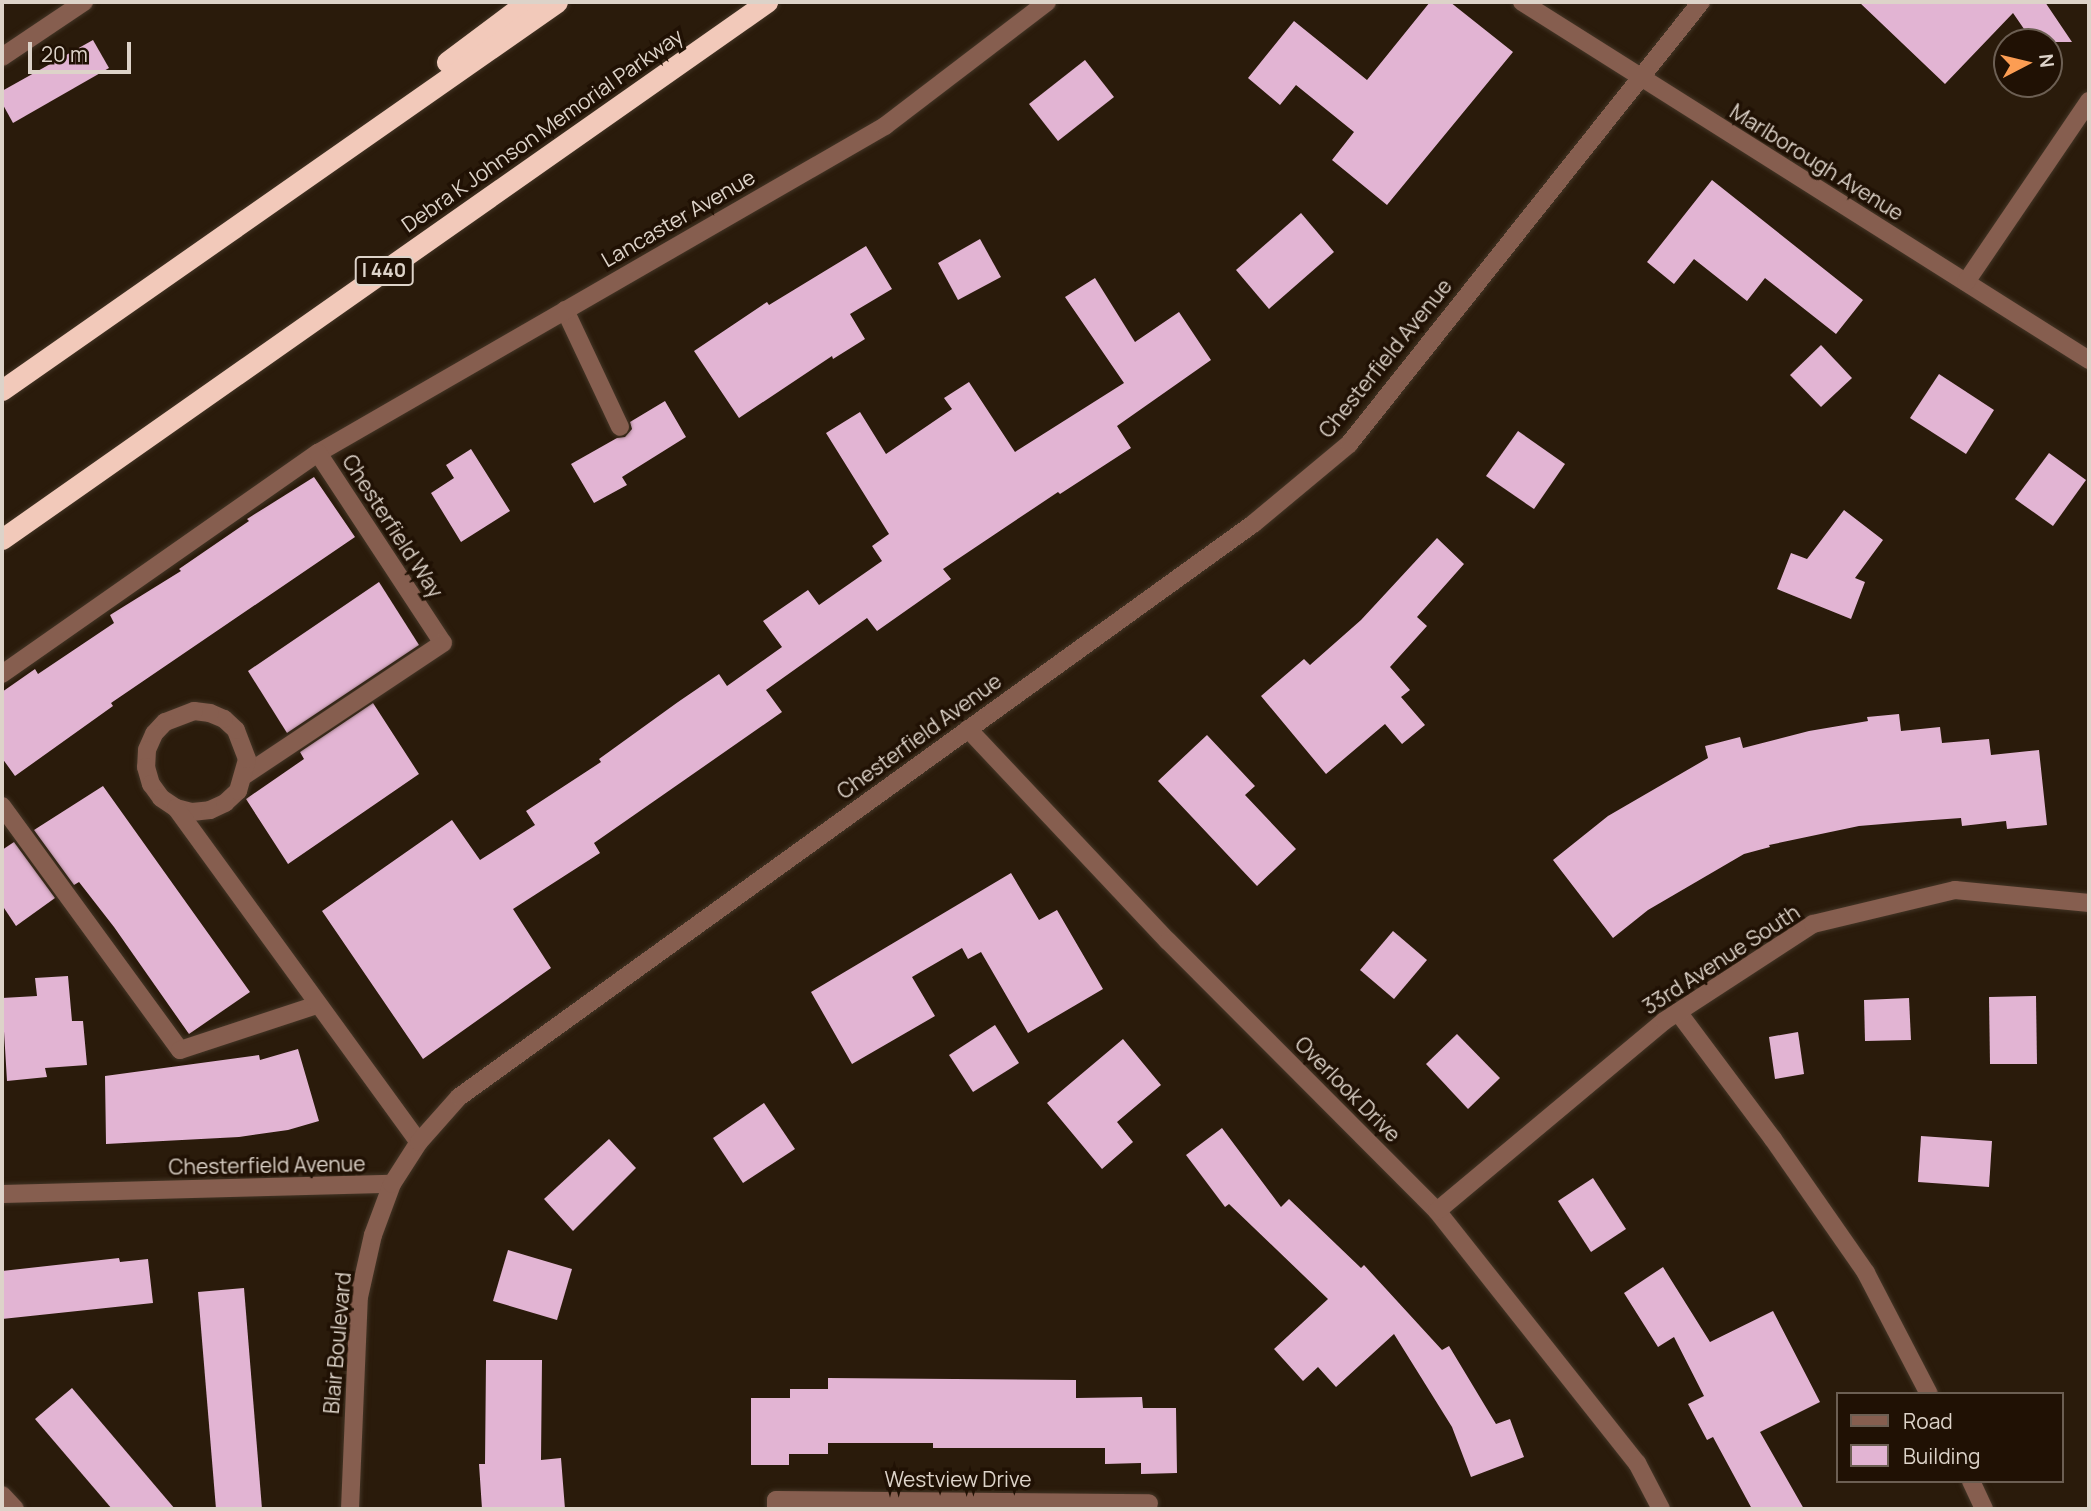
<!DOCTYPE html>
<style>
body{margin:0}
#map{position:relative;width:2091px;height:1511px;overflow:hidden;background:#2a1b0b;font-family:Manrope,sans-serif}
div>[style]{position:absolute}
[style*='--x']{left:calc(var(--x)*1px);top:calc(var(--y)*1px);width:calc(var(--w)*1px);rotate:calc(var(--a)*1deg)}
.building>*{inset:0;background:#e2b4d3}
.roads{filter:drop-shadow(0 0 2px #433526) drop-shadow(0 0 2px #433526)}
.minor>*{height:18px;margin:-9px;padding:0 9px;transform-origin:9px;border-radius:9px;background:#865e4f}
.highway>*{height:21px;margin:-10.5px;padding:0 10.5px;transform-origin:10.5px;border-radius:10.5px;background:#f2c9ba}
span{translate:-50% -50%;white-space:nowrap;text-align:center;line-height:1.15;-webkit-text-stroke:7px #201104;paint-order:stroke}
.shield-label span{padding:2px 5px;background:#201104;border:2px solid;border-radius:5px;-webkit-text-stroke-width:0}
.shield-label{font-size:19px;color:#ddd3c9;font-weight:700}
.street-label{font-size:21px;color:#ddd3c9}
.frame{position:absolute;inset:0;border:4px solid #ddd3c9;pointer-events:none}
.legend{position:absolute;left:1836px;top:1392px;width:228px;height:91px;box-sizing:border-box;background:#201104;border:2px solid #6c5f53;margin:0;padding:9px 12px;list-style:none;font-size:21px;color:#ddd3c9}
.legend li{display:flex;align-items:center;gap:14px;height:35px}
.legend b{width:35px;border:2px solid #6c5f53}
.north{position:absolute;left:1993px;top:28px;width:70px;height:70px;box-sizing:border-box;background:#201104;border:2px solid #6c5f53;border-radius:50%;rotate:83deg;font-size:19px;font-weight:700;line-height:28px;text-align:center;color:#ddd3c9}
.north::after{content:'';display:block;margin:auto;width:24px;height:32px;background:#fc9d53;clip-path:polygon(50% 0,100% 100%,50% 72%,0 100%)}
.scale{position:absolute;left:28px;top:42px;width:103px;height:32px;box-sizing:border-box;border:4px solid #ddd3c9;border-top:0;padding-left:9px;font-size:21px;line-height:24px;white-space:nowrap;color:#ddd3c9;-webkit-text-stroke:5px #201104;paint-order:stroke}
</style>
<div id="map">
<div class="building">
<div style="clip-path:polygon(1430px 2px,1450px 2px,1513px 52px,1387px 205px,1332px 160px,1354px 132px,1296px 85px,1280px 105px,1248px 78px,1294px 21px,1367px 80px)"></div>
<div style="clip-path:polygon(1859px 2px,2045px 2px,2072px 42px,2033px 42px,2013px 13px,1945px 84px)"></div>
<div style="clip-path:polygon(93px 40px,109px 68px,13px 123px,2px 103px,2px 91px)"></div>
<div style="clip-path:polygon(1085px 60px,1114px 97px,1058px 141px,1029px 104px)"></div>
<div style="clip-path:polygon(1712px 180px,1863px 300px,1836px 334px,1765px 278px,1747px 301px,1694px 259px,1674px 284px,1647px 262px)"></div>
<div style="clip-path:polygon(1301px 213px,1334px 252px,1269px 309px,1236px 270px)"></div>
<div style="clip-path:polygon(980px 239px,1001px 277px,958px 300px,938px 263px)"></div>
<div style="clip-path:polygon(866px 246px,892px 289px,850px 314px,865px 339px,833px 359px,832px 356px,739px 418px,694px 351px,767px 302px,769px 305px)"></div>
<div style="clip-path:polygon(1095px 278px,1135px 342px,1179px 312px,1211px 360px,1117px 426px,1131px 448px,1060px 494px,1058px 492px,943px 569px,951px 579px,877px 631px,867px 618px,766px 690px,782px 712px,594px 843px,600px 853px,513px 909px,551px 968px,423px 1059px,322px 911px,452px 820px,480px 860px,535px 825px,526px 811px,601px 762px,599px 759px,678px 702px,719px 674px,727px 686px,782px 647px,763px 621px,808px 590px,819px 605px,882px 561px,872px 546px,889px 534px,826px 433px,860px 412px,886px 454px,952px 409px,944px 398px,969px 382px,1015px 452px,1124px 383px,1065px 297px)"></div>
<div style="clip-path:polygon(1821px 345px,1852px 378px,1821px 407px,1790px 375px)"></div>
<div style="clip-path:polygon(1939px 374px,1994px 410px,1966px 454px,1910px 418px)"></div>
<div style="clip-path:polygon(665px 401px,686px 437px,622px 477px,627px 485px,594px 503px,571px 464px,617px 438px,625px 437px,632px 429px,630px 422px)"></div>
<div style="clip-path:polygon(1518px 431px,1565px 464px,1534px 509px,1486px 476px)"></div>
<div style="clip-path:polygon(471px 449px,510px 511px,461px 542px,431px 493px,454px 478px,446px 465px)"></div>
<div style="clip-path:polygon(2049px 453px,2086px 480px,2053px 526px,2015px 499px)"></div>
<div style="clip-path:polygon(314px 477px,355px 537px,111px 703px,113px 706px,15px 776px,2px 758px,2px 692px,35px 669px,38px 674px,114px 623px,110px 615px,181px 571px,179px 569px,249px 521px,247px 519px)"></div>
<div style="clip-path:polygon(1844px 510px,1883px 540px,1855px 578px,1865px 582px,1851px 619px,1777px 589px,1791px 553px,1807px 559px)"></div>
<div style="clip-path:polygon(1437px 538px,1464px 564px,1417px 617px,1427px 626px,1390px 667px,1410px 690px,1401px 697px,1425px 725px,1402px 744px,1385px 724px,1326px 774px,1261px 696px,1304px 659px,1310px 665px,1361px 620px)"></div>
<div style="clip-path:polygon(379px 582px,419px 645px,287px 733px,248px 671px)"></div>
<div style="clip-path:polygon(373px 703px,419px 774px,288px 864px,246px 799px,304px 759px,300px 752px)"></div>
<div style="clip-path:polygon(1899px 714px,1901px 731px,1940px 727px,1942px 743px,1989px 739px,1991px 755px,2039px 750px,2047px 825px,2007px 829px,2006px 821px,1962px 826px,1961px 818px,1919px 821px,1859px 826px,1769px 845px,1770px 847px,1744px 854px,1648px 910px,1613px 938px,1553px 860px,1608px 816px,1708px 758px,1705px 746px,1740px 737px,1743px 748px,1809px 731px,1868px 721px,1867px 717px)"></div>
<div style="clip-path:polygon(1207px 735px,1255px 786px,1245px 795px,1296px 849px,1257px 886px,1158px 781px)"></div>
<div style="clip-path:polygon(103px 786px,250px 992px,189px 1034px,114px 927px,79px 882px,74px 885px,34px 830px)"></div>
<div style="clip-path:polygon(14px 842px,55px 898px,16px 926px,2px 905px,2px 850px)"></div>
<div style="clip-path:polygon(1011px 873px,1039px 920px,1057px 910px,1103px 989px,1028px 1033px,981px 952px,968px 959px,962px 948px,912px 977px,935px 1016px,852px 1064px,811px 992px)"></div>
<div style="clip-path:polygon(1393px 931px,1427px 960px,1394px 999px,1360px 970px)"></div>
<div style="clip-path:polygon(68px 976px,72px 1021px,83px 1021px,87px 1065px,45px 1068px,47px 1077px,7px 1081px,2px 998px,37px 996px,35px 978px)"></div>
<div style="clip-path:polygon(2036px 996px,2037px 1064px,1990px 1064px,1989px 997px)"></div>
<div style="clip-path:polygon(1909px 998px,1911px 1040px,1865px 1041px,1864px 1000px)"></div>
<div style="clip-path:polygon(995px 1025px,1019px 1063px,973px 1092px,949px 1055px)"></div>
<div style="clip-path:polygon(1798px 1032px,1804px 1074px,1775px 1079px,1769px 1037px)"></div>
<div style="clip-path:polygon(1457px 1034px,1500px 1078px,1468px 1109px,1426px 1064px)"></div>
<div style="clip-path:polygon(1123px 1039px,1161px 1085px,1117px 1122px,1133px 1142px,1102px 1169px,1047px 1103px)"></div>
<div style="clip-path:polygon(298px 1049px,319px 1121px,288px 1130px,239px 1137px,106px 1144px,105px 1076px,259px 1055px,260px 1060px)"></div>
<div style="clip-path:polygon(764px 1103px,795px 1149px,743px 1183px,713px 1138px)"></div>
<div style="clip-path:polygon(1222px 1128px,1281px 1207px,1289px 1199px,1361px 1268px,1364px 1265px,1442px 1350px,1449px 1346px,1496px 1424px,1510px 1419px,1524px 1457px,1471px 1477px,1452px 1427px,1394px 1334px,1336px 1387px,1318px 1367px,1303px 1381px,1274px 1349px,1328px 1299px,1229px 1204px,1225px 1207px,1186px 1155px)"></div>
<div style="clip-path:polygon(1921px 1136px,1992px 1141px,1989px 1187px,1918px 1182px)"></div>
<div style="clip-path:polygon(609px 1139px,636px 1168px,573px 1231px,544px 1199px)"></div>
<div style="clip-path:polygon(1593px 1178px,1626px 1229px,1591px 1252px,1558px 1201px)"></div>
<div style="clip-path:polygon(508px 1250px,572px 1269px,557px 1320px,493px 1301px)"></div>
<div style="clip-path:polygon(119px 1258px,120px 1262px,148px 1259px,153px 1303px,2px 1319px,2px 1271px)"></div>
<div style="clip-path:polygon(1663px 1267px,1710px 1342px,1773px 1311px,1820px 1402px,1760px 1432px,1804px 1509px,1752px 1509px,1713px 1437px,1707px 1440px,1688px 1404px,1704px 1396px,1674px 1337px,1658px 1347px,1624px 1293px)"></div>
<div style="clip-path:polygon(244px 1288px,262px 1509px,216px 1509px,198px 1292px)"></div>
<div style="clip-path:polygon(486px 1360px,542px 1360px,541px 1460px,561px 1458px,565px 1509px,482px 1509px,479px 1464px,485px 1464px)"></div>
<div style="clip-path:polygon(828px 1378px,1076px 1380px,1076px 1398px,1142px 1397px,1143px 1408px,1176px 1408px,1177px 1473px,1141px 1474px,1141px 1463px,1105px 1464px,1105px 1448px,933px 1448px,933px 1443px,828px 1443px,828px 1454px,789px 1454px,789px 1465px,751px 1465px,751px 1398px,790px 1398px,790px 1389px,828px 1389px)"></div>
<div style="clip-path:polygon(72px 1388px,175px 1509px,112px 1509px,35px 1419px)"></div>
</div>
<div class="roads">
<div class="minor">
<div style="--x:1522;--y:2;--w:671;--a:32.27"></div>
<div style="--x:2;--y:57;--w:99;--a:-33.9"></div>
<div style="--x:1966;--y:282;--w:219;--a:-55.8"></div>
<div style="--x:565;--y:310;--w:129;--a:64.8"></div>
<div style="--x:318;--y:453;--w:655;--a:-29.97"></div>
<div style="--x:885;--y:126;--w:204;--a:-37.4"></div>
<div style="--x:2;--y:674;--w:386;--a:-35"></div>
<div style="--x:318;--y:453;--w:227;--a:56.7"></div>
<div style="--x:443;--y:643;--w:238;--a:146.3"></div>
<div style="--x:968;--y:729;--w:291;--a:46.7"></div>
<div style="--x:1168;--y:941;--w:381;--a:45.1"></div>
<div style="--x:1437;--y:1211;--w:322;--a:51.6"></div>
<div style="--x:1637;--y:1463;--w:52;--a:62.4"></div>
<div style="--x:2;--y:806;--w:302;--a:53.9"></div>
<div style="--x:180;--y:1050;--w:144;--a:-18.2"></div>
<div style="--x:176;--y:808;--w:16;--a:14"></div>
<div style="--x:192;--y:812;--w:18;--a:-6"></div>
<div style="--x:210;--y:810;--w:17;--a:-25"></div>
<div style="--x:225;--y:803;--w:18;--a:-43"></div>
<div style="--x:238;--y:791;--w:33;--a:-74"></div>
<div style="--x:247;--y:759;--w:31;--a:-111"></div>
<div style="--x:236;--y:730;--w:16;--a:-137"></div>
<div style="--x:224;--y:719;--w:15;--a:-157"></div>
<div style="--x:210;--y:713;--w:16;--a:-173"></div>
<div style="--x:194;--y:711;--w:31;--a:159"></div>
<div style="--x:165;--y:722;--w:16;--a:133"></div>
<div style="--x:154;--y:734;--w:17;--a:114"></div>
<div style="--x:147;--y:750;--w:17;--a:93"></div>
<div style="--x:146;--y:767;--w:18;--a:74"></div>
<div style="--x:151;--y:784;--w:17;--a:54"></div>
<div style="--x:161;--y:798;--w:18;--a:34"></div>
<div style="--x:176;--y:808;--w:413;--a:54"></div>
<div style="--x:1678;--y:1012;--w:159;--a:53.2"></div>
<div style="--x:1773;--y:1139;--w:163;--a:55.2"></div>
<div style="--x:1866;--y:1273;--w:136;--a:62.5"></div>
<div style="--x:2;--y:1194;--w:390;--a:-1.5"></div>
<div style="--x:1437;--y:1211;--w:296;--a:-39.9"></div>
<div style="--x:1664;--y:1021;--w:178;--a:-33.1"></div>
<div style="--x:1813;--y:924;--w:146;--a:-13.5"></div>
<div style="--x:1955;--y:890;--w:135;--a:5.5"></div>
<div style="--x:1971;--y:1481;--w:31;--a:65"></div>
<div style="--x:2;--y:1495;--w:19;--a:47"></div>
<div style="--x:350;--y:1509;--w:212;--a:-87.6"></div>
<div style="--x:359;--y:1297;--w:64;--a:-77.3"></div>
<div style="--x:373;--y:1235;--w:54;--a:-69.6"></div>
<div style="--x:392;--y:1184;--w:50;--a:-57.3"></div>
<div style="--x:419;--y:1142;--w:60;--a:-48.4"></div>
<div style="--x:459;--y:1097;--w:979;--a:-35.82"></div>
<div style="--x:1253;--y:524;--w:125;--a:-39.8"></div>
<div style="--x:1349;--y:444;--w:565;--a:-51.47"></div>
<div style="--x:776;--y:1509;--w:9;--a:-90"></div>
<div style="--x:776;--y:1500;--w:373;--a:0.5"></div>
</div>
<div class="highway">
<div style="--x:447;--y:62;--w:100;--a:-36.9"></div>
<div style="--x:2;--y:390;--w:677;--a:-34.96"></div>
<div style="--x:2;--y:539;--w:935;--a:-35.07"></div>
</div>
</div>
<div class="shield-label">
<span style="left:384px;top:271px">I 440</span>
</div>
<div class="street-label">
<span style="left:542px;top:130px;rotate:-35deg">Debra K Johnson Memorial Parkway</span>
<span style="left:1817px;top:162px;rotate:32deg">Marlborough Avenue</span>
<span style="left:678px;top:218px;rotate:-30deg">Lancaster Avenue</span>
<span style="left:1385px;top:358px;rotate:-51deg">Chesterfield Avenue</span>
<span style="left:393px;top:526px;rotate:57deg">Chesterfield Way</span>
<span style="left:919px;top:736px;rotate:-36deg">Chesterfield Avenue</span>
<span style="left:1721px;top:959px;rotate:-33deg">33rd Avenue South</span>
<span style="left:1348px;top:1089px;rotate:45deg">Overlook Drive</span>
<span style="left:267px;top:1165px;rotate:-1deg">Chesterfield Avenue</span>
<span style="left:337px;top:1343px;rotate:-85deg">Blair Boulevard</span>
<span style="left:958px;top:1479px">Westview Drive</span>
</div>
<div class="frame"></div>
<ul class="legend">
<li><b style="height:9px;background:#865e4f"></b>Road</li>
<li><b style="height:19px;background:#e2b4d3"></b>Building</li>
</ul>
<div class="north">N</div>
<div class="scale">20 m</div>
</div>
